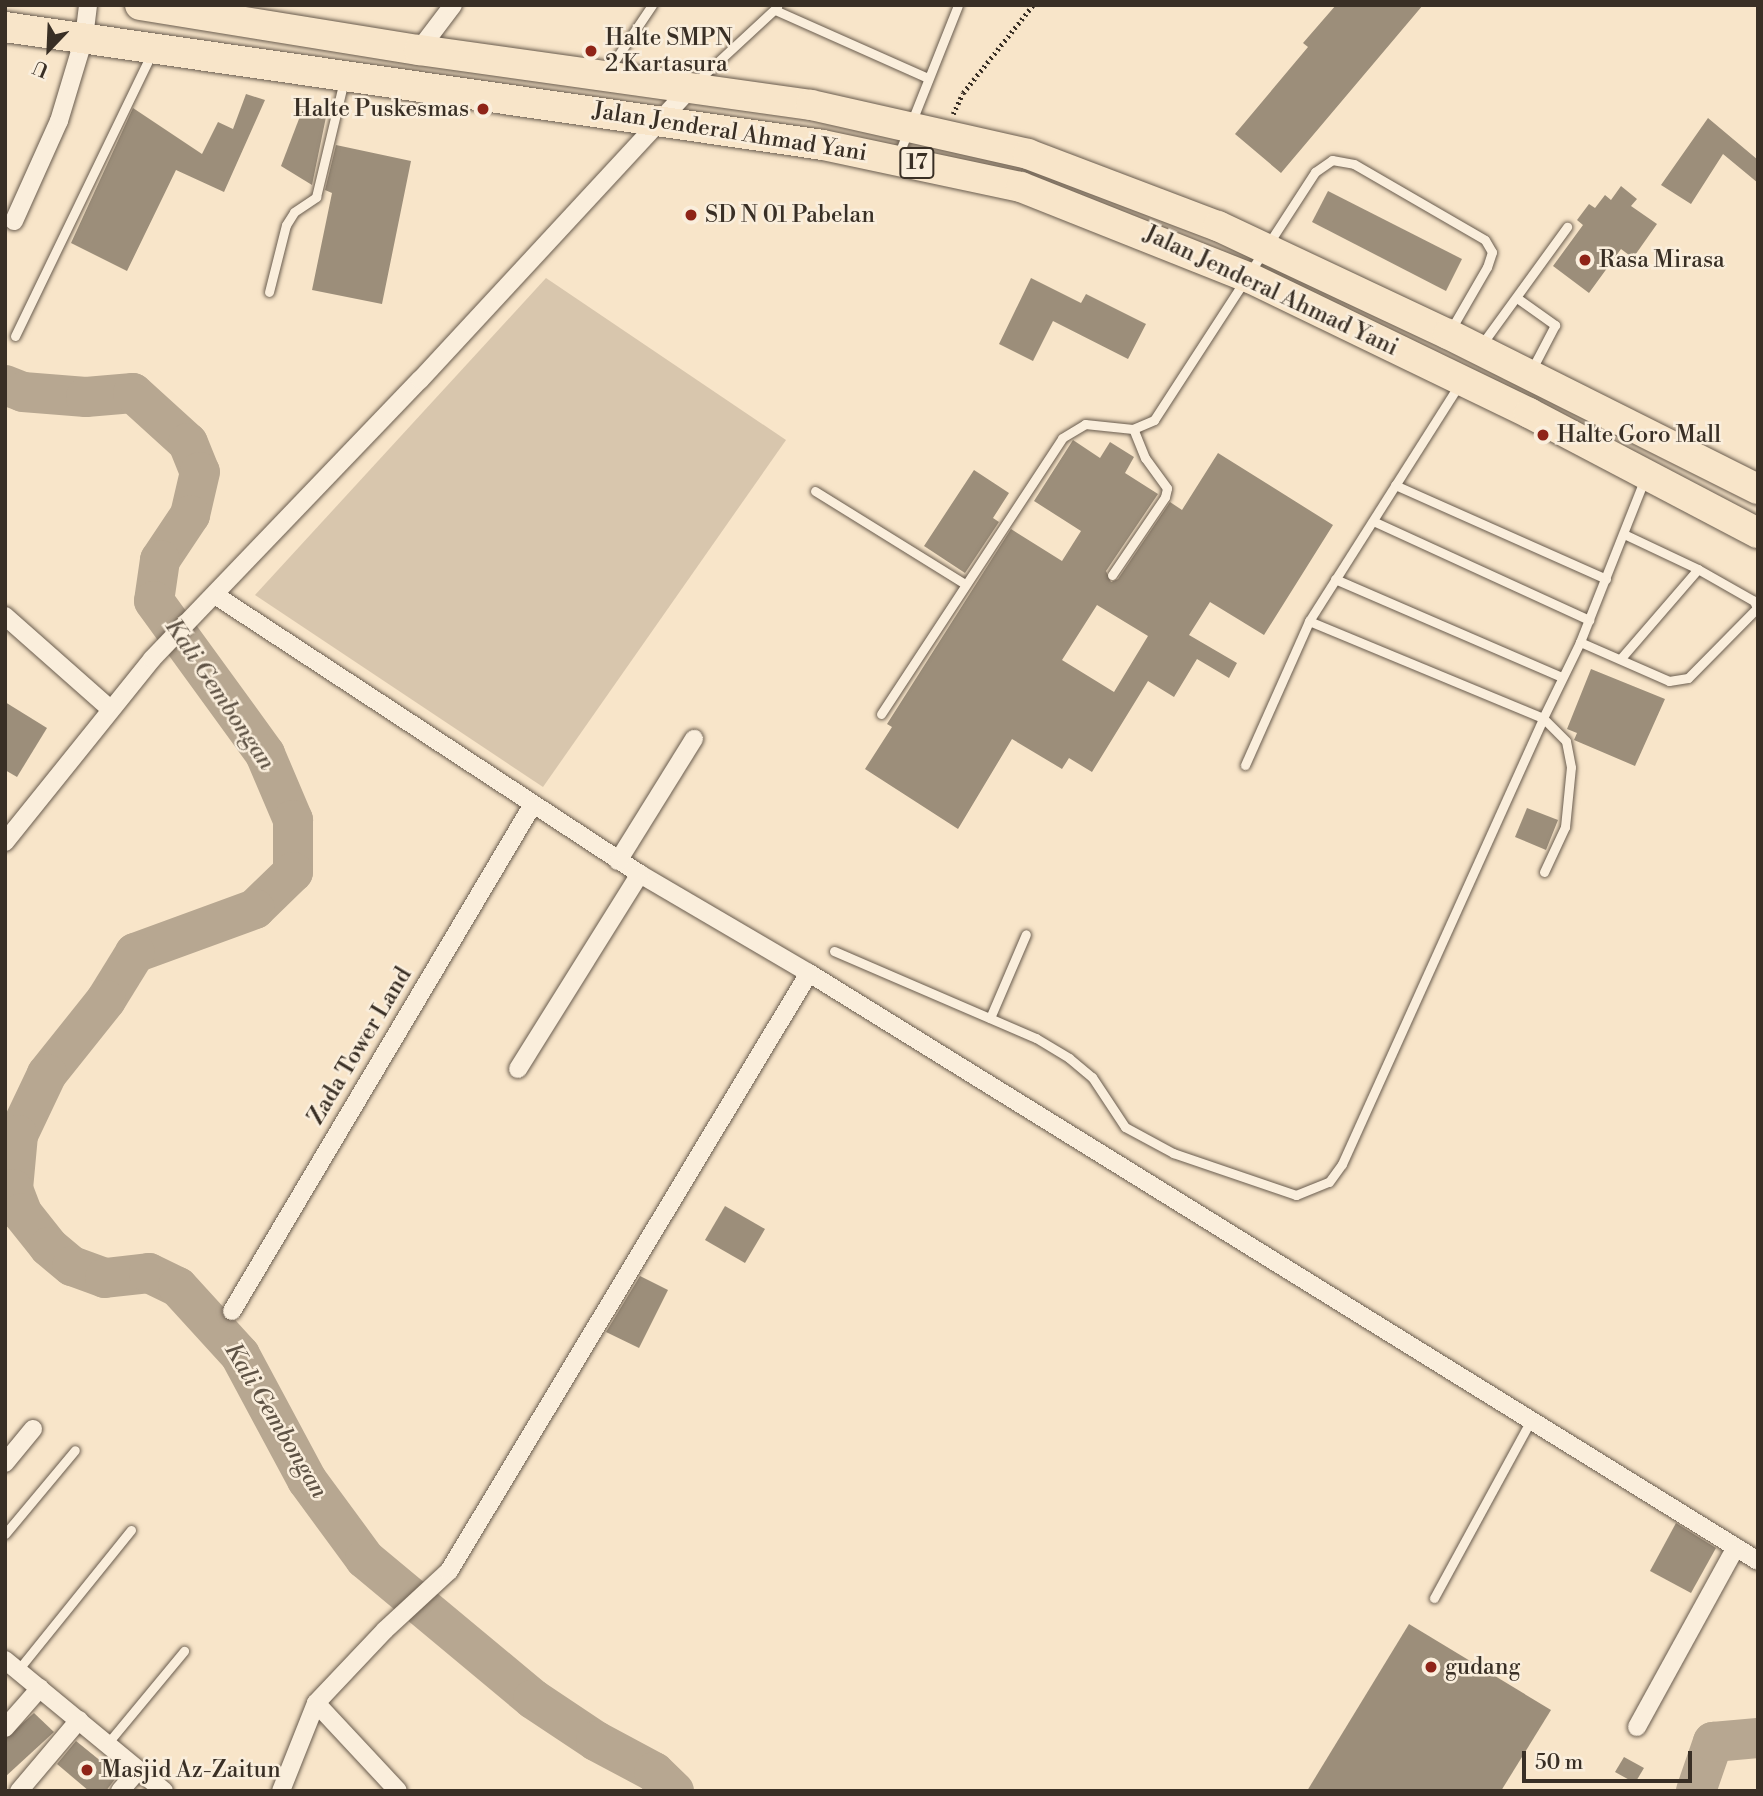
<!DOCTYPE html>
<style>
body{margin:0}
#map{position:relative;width:1763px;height:1796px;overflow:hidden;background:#f8e5c9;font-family:"Libre Bodoni",serif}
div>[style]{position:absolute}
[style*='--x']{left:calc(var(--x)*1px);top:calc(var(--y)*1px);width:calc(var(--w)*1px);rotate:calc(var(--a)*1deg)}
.green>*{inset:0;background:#d8c6ad}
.river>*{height:40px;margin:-20px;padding:0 20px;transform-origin:20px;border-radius:20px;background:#b7a791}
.building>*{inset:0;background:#9c8e7a}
.path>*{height:4.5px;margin-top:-2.25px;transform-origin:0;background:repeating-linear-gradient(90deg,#392f25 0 2px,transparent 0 5.5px)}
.roads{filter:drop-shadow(0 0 2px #695c4e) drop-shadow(0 0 2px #695c4e)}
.service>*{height:9px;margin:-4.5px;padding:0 4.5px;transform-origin:4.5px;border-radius:4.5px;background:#faeedc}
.minor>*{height:18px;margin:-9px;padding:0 9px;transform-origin:9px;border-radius:9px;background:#faeedc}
.trunk>*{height:30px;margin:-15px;padding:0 15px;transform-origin:15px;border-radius:15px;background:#f8e5c9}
.dots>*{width:19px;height:19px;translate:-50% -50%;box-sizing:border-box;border:4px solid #faeedc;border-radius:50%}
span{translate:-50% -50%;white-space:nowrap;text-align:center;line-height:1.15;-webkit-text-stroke:5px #faeedc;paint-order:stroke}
.shield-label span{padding:2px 5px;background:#faeedc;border:2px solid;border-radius:5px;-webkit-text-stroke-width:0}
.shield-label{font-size:21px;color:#392f25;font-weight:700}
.poi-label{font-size:23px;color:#392f25}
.left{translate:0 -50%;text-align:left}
.right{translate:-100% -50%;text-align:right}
.street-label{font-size:23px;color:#392f25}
.water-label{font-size:24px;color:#5f5345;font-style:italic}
.frame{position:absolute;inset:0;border:7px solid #392f25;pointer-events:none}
.north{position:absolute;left:14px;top:14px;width:70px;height:70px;-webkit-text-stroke:5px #faeedc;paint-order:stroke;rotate:203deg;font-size:19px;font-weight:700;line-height:28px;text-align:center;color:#392f25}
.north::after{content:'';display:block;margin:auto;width:24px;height:32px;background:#392f25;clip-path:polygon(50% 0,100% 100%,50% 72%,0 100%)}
.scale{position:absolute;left:1522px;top:1751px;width:170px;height:32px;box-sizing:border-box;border:4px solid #392f25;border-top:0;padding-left:9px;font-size:21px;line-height:24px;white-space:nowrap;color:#392f25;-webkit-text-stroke:5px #faeedc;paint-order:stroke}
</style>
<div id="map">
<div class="green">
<div style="clip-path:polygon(546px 278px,786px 440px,543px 787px,255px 595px)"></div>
</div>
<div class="river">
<div style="--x:5;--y:385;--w:19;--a:21"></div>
<div style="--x:23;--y:392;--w:63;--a:4.5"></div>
<div style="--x:86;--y:397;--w:47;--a:-4.9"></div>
<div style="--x:133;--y:393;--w:74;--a:42.3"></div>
<div style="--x:188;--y:443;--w:31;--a:68"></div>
<div style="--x:200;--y:472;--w:44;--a:103.1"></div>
<div style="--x:190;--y:515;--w:54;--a:123.7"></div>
<div style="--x:160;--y:560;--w:41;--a:98.3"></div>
<div style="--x:154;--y:601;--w:189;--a:54"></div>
<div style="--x:265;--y:754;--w:72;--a:67"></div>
<div style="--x:293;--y:820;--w:52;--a:90"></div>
<div style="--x:293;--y:872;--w:53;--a:135.8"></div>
<div style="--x:255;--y:909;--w:128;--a:159.9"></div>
<div style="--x:135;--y:953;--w:55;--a:121.7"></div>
<div style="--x:106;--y:1000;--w:95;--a:128.6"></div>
<div style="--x:47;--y:1074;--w:68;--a:115.4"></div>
<div style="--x:18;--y:1135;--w:54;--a:95.3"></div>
<div style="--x:13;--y:1189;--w:26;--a:69"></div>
<div style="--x:22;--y:1213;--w:43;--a:51.5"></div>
<div style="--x:49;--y:1247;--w:30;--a:40"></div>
<div style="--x:72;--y:1266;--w:35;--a:20"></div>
<div style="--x:105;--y:1278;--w:44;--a:-6.5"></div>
<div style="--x:149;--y:1273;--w:32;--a:26"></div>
<div style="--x:178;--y:1287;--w:92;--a:47.6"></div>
<div style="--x:240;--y:1355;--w:142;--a:61.8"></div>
<div style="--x:307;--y:1480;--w:98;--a:53.7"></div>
<div style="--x:365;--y:1559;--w:219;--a:39.8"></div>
<div style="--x:533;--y:1699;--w:76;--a:33.7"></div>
<div style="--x:596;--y:1741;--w:66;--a:28.1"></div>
<div style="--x:654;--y:1772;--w:28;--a:44"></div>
<div style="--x:1696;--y:1791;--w:52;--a:-70.9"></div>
<div style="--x:1713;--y:1742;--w:45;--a:-5.1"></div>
</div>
<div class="building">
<div style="clip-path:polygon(1336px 5px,1423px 5px,1281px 173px,1235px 134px,1308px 47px,1303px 43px)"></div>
<div style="clip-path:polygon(246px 94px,265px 100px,224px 192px,176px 170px,127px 271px,71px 243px,133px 108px,202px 154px,218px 122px,233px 129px)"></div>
<div style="clip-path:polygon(302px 111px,326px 117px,312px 185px,281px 166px)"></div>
<div style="clip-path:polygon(1708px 118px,1758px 160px,1758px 183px,1723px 154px,1691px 204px,1661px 185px)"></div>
<div style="clip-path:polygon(336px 145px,411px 161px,382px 304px,312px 290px,332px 193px,325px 190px)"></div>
<div style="clip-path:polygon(1621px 186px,1637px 199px,1631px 206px,1657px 224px,1633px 258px,1621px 249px,1589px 293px,1553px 266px,1583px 225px,1577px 220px,1589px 204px,1595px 208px,1605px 195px,1611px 200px)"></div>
<div style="clip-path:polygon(1328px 191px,1462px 259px,1446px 291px,1312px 222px)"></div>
<div style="clip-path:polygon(1031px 278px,1081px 303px,1086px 294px,1146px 324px,1128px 359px,1053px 321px,1033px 361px,999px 344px)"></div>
<div style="clip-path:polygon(evenodd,1073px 440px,1100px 458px,1110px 442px,1134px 457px,1125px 473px,1158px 494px,1106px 571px,1111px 582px,1118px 579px,1170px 502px,1182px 510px,1218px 453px,1333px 525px,1264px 635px,1210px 602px,1189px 635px,1237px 663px,1229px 678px,1197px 659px,1174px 697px,1148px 681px,1092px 772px,1069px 758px,1062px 769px,1012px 739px,958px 829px,865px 769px,892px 727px,887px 724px,1011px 529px,1062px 561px,1081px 531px,1034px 501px,1073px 440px,1097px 605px,1148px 636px,1114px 692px,1062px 660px,1097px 605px)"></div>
<div style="clip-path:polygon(974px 470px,1009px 493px,993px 518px,999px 522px,965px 573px,924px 546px)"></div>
<div style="clip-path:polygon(1591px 669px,1665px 699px,1635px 766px,1574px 740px,1577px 733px,1567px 729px)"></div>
<div style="clip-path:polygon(5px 702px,47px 728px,17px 777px,5px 770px)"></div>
<div style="clip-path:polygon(1527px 808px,1558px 820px,1546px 850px,1515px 837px)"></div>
<div style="clip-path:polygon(725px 1206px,765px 1229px,745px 1263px,705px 1240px)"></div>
<div style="clip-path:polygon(640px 1276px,668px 1290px,639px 1348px,606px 1332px)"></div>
<div style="clip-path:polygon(1676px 1523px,1716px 1548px,1691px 1593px,1650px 1571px)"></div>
<div style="clip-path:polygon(1409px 1624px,1551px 1710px,1501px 1791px,1307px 1791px)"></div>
<div style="clip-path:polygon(34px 1713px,54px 1732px,5px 1777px,5px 1739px)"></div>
<div style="clip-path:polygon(76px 1741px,118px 1775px,106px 1791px,89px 1791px,57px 1764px)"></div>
<div style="clip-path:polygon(1624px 1757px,1644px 1768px,1635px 1783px,1615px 1772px)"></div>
</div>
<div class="path">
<div style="--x:953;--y:114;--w:23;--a:-65"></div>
<div style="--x:963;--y:93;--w:112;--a:-51.5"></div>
</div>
<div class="roads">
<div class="service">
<div style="--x:775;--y:10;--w:167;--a:24"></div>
<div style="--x:607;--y:72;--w:81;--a:-56.1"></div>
<div style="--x:695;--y:83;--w:112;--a:-42.8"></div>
<div style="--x:898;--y:156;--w:162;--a:-68.3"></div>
<div style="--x:269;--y:292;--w:69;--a:-75.8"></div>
<div style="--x:286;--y:225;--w:15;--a:-58"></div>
<div style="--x:294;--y:212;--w:27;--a:-34"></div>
<div style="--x:316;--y:197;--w:120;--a:-76.5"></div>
<div style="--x:1517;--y:298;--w:47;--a:35.4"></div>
<div style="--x:1555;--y:325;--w:50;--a:117.6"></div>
<div style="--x:15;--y:336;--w:314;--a:-64.2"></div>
<div style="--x:1482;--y:344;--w:145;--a:-54"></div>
<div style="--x:1395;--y:485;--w:231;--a:24"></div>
<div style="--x:815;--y:491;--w:176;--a:31.8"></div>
<div style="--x:1373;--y:521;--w:238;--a:24.6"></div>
<div style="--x:1112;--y:575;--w:94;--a:-55.8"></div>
<div style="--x:1165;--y:497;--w:9;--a:-77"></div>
<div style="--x:1167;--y:488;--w:37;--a:-126"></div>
<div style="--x:1145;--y:458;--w:31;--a:-112"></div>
<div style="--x:1335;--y:579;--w:246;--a:23.4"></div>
<div style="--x:1580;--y:642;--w:97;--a:23.7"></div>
<div style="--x:1669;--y:681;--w:19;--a:-9"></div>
<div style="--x:1688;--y:678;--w:98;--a:-45.4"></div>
<div style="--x:1757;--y:608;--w:8;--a:-113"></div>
<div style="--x:1754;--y:601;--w:64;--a:-150.3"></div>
<div style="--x:1622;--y:657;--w:116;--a:-49.2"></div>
<div style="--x:1698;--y:569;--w:82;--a:-154.7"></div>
<div style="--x:881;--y:714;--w:330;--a:-56.7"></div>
<div style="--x:1062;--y:438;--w:27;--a:-31"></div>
<div style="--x:1085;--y:424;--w:48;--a:5.9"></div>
<div style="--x:1133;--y:429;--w:23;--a:-23"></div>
<div style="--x:1154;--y:420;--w:296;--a:-57"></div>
<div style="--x:1315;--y:172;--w:21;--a:-35"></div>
<div style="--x:1332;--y:160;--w:22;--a:10"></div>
<div style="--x:1354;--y:164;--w:151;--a:30.1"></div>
<div style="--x:1485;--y:240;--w:14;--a:60"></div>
<div style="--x:1492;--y:252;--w:16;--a:108"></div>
<div style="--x:1487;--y:267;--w:74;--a:120"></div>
<div style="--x:1245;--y:765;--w:158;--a:-66"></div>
<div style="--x:1309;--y:621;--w:280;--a:-57.6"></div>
<div style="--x:1544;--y:872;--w:50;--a:-65"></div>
<div style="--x:1565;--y:827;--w:60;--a:-84.3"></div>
<div style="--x:1571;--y:767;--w:26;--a:-101"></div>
<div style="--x:1566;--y:741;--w:33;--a:-135"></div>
<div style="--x:1543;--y:718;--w:85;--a:-64"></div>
<div style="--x:1580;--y:642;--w:174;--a:-68.4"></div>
<div style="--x:834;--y:951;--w:220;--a:23.3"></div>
<div style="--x:1036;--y:1038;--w:39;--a:31"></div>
<div style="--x:1069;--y:1058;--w:30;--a:40"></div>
<div style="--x:1092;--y:1077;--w:60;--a:56.6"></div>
<div style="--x:1125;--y:1127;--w:55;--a:28.4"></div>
<div style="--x:1173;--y:1153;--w:130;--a:18.9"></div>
<div style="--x:1296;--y:1195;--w:35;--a:-22"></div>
<div style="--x:1329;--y:1182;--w:22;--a:-54"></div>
<div style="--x:1342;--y:1164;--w:489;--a:-65.7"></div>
<div style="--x:1543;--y:718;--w:253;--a:-157.5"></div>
<div style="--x:990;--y:1018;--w:91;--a:-66.8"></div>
<div style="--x:5;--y:1534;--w:109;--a:-50.2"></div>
<div style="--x:1434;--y:1598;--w:200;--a:-61.4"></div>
<div style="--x:18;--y:1670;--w:180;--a:-51.1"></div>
<div style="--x:107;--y:1744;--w:121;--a:-50.4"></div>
</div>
<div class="minor">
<div style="--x:419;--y:50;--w:56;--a:-52.9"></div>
<div style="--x:14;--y:221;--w:110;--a:-65.8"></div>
<div style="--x:59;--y:121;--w:87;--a:-73.2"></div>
<div style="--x:84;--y:38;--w:33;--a:-83"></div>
<div style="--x:215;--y:595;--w:508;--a:33.28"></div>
<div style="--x:640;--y:874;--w:196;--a:30.4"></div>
<div style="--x:809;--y:973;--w:1116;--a:31.78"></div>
<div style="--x:5;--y:616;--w:139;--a:41.5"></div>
<div style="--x:5;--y:842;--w:235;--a:-51.2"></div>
<div style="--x:152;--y:659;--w:387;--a:-46.2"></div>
<div style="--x:420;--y:380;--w:396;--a:-47.2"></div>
<div style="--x:618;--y:861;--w:144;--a:-58.1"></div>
<div style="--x:518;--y:1069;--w:230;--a:-58"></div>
<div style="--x:232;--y:1311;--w:587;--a:-59.29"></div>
<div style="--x:5;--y:1463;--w:44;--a:-50.5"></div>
<div style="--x:5;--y:1660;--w:206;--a:39.5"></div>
<div style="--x:316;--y:1703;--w:120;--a:47"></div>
<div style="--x:1637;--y:1727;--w:205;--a:-61.2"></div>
<div style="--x:5;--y:1728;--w:53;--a:-48.8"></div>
<div style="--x:19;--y:1791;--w:93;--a:-49.8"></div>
<div style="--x:120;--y:1791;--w:28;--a:-49"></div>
<div style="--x:281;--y:1791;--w:95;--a:-68.3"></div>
<div style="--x:316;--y:1703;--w:100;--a:-46.6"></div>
<div style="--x:385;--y:1630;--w:87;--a:-42.7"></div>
<div style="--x:449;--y:1571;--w:698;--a:-58.95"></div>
</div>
<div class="trunk">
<div style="--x:140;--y:5;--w:283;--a:9.2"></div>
<div style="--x:419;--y:50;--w:396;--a:8"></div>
<div style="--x:811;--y:105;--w:222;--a:12.7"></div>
<div style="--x:1028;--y:154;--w:203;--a:20.8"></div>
<div style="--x:1218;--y:226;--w:254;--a:25.2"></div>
<div style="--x:1448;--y:334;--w:347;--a:26.6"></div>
<div style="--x:5;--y:27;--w:826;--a:8.21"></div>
<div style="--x:823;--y:145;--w:202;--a:12"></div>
<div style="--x:1021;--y:187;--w:246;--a:21.7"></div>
<div style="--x:1250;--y:278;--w:310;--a:25.8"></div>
<div style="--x:1529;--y:413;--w:259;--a:27.7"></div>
</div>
</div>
<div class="dots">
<div style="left:591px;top:51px;background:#8f2418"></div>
<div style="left:483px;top:109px;background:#8f2418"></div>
<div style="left:691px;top:215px;background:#8f2418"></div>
<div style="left:1585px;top:260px;background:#8f2418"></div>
<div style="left:1543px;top:435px;background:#8f2418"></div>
<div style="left:1431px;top:1667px;background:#8f2418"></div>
<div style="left:87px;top:1770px;background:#8f2418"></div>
</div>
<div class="shield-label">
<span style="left:917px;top:163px">17</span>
</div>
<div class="poi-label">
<span class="left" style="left:605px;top:51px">Halte SMPN<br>2 Kartasura</span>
<span class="right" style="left:469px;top:109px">Halte Puskesmas</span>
<span class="left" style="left:705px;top:215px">SD N 01 Pabelan</span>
<span class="left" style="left:1599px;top:260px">Rasa Mirasa</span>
<span class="left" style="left:1557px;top:435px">Halte Goro Mall</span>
<span class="left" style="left:1445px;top:1667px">gudang</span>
<span class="left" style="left:101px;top:1770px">Masjid Az-Zaitun</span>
</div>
<div class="street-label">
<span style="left:730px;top:132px;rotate:9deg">Jalan Jenderal Ahmad Yani</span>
<span style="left:1271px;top:291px;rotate:25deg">Jalan Jenderal Ahmad Yani</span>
<span style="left:360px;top:1046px;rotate:-59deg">Zada Tower Land</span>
</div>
<div class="water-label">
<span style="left:219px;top:695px;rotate:56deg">Kali Gembongan</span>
<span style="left:275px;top:1421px;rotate:59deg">Kali Gembongan</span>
</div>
<div class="frame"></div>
<div class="north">U</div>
<div class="scale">50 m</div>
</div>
